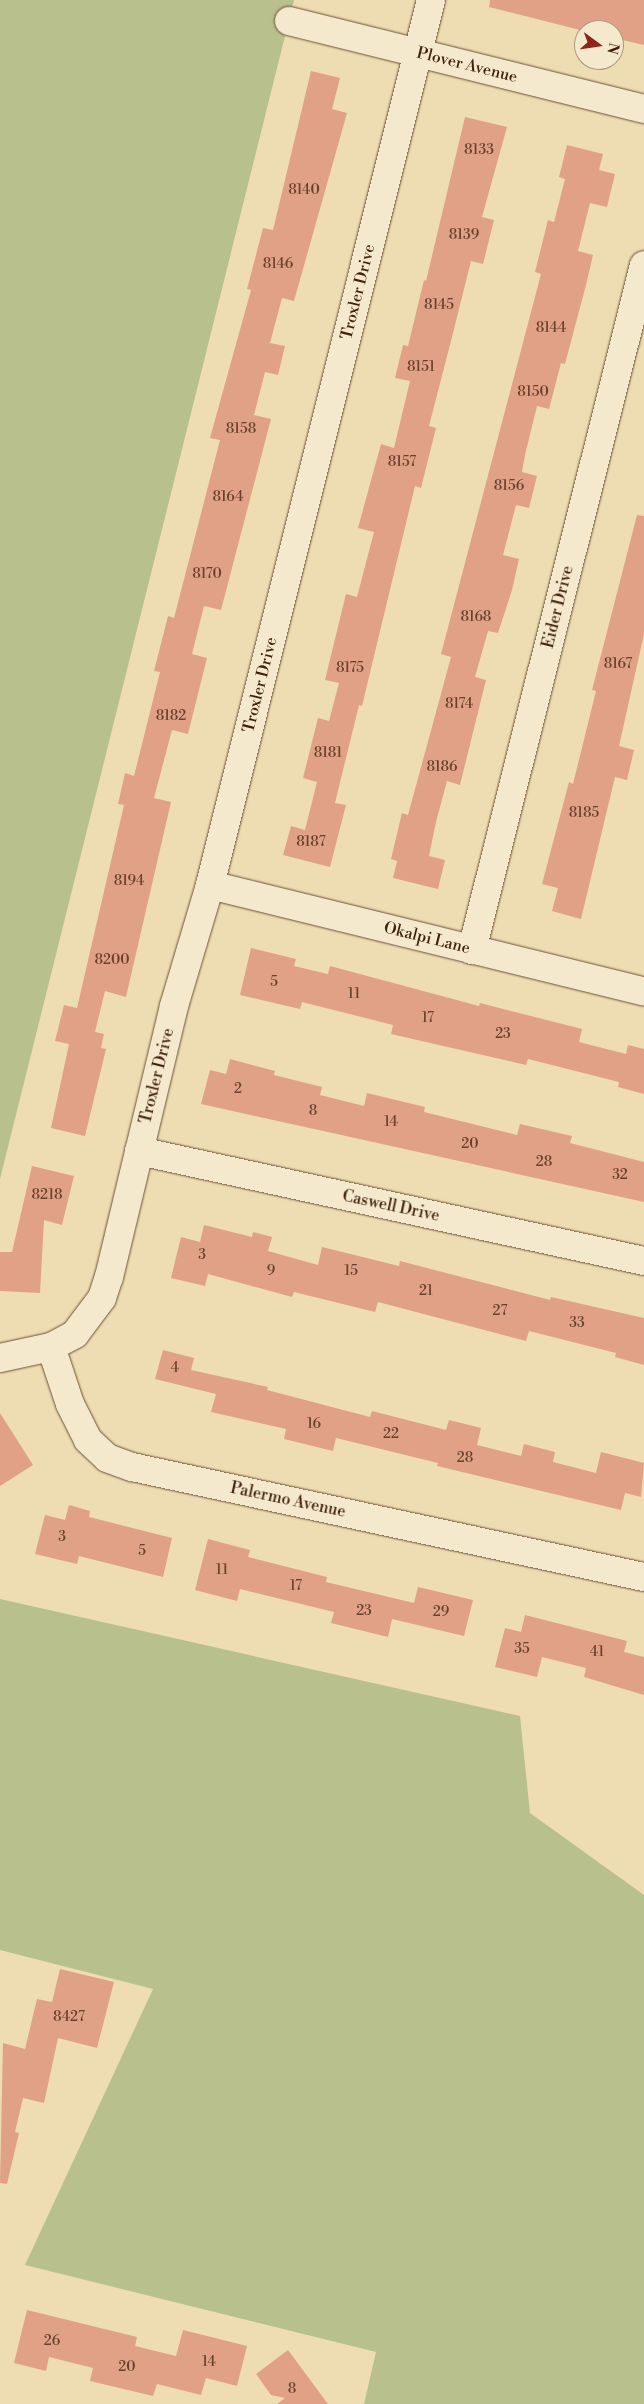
<!DOCTYPE html>
<style>
body{margin:0}
#map{position:relative;width:644px;height:2404px;overflow:hidden;background:#eeddb2;font-family:"Libre Bodoni",serif}
div>[style]{position:absolute}
[style*='--x']{left:calc(var(--x)*1px);top:calc(var(--y)*1px);width:calc(var(--w)*1px);rotate:calc(var(--a)*1deg)}
.green>*{inset:0;background:#b8c18d}
.building>*{inset:0;background:#e0a186}
.roads{filter:drop-shadow(0 0 1px #6c5037) drop-shadow(0 0 1px #6c5037)}
.street>*{height:28px;margin:-14px;padding:0 14px;transform-origin:14px;border-radius:14px;background:#f4e9cd}
span{translate:-50% -50%;white-space:nowrap;text-align:center;line-height:1.15;-webkit-text-stroke:4px #f4e9cd;paint-order:stroke}
.number-label{font-size:14px;color:#68412c}
.number-label span{-webkit-text-stroke-width:0}
.street-label{font-size:16px;color:#40210e}
.north{position:absolute;left:574px;top:20px;width:50px;height:50px;box-sizing:border-box;background:#f4e9cd;border:1px solid #ac9981;border-radius:50%;rotate:104deg;font-size:14px;font-weight:700;line-height:20px;text-align:center;color:#40210e}
.north::after{content:'';display:block;margin:auto;width:18px;height:22px;background:#8f2418;clip-path:polygon(50% 0,100% 100%,50% 72%,0 100%)}
</style>
<div id="map">
<div class="green">
<div style="clip-path:polygon(0 0,294px 0,0 1179px)"></div>
<div style="clip-path:polygon(0 1599px,520px 1716px,530px 1813px,644px 1895px,644px 2404px,364px 2404px,376px 2352px,25px 2265px,153px 1989px,0 1950px)"></div>
</div>
<div class="building">
<div style="clip-path:polygon(490px 0,644px 0,644px 45px,614px 38px,614px 30px,584px 31px,489px 7px)"></div>
<div style="clip-path:polygon(311px 71px,340px 78px,332px 109px,347px 113px,294px 301px,282px 298px,270px 343px,285px 346px,278px 375px,265px 372px,254px 415px,271px 419px,221px 610px,204px 606px,192px 654px,207px 658px,188px 734px,172px 730px,154px 798px,171px 802px,126px 997px,105px 991px,95px 1032px,104px 1034px,101px 1048px,106px 1049px,85px 1136px,51px 1128px,69px 1044px,55px 1041px,64px 1005px,77px 1008px,124px 805px,118px 804px,125px 773px,134px 776px,160px 672px,154px 671px,168px 616px,174px 618px,220px 440px,210px 438px,251px 290px,247px 289px,263px 228px,273px 230px)"></div>
<div style="clip-path:polygon(465px 117px,507px 127px,482px 217px,494px 220px,483px 264px,471px 261px,452px 337px,429px 426px,436px 428px,421px 488px,415px 486px,362px 706px,359px 705px,335px 803px,346px 805px,330px 867px,283px 855px,291px 826px,305px 830px,317px 782px,303px 778px,318px 718px,329px 721px,339px 683px,325px 680px,346px 594px,357px 597px,374px 532px,358px 528px,381px 444px,394px 448px,410px 381px,395px 378px,403px 345px,408px 346px,424px 280px,426px 281px)"></div>
<div style="clip-path:polygon(567px 145px,603px 154px,599px 170px,615px 174px,607px 207px,590px 203px,578px 251px,593px 255px,586px 285px,565px 364px,561px 363px,549px 409px,537px 406px,525px 455px,522px 472px,537px 476px,529px 508px,516px 505px,503px 555px,519px 559px,512px 590px,498px 633px,488px 631px,475px 677px,486px 680px,460px 785px,447px 781px,436px 822px,429px 856px,445px 860px,438px 889px,393px 878px,397px 861px,391px 859px,402px 813px,408px 815px,451px 657px,441px 654px,541px 274px,535px 272px,548px 220px,554px 222px,565px 179px,559px 177px)"></div>
<div style="clip-path:polygon(637px 515px,644px 516px,644px 634px,619px 746px,634px 750px,627px 780px,615px 777px,581px 919px,552px 911px,558px 888px,542px 884px,569px 782px,573px 784px,596px 691px,592px 690px)"></div>
<div style="clip-path:polygon(251px 948px,296px 959px,294px 966px,328px 974px,330px 966px,479px 1006px,480px 1003px,582px 1029px,579px 1042px,626px 1054px,628px 1045px,644px 1049px,644px 1094px,618px 1087px,619px 1082px,528px 1059px,526px 1065px,391px 1034px,393px 1025px,302px 1002px,300px 1009px,240px 995px)"></div>
<div style="clip-path:polygon(230px 1059px,275px 1071px,274px 1075px,322px 1087px,320px 1095px,364px 1106px,367px 1093px,425px 1107px,424px 1112px,517px 1135px,520px 1124px,572px 1136px,570px 1143px,644px 1162px,644px 1202px,201px 1104px,210px 1070px,226px 1074px)"></div>
<div style="clip-path:polygon(32px 1166px,74px 1176px,62px 1225px,44px 1220px,40px 1293px,0 1291px,0 1252px,12px 1252px)"></div>
<div style="clip-path:polygon(204px 1225px,252px 1237px,253px 1232px,272px 1237px,268px 1251px,318px 1265px,322px 1247px,399px 1266px,400px 1261px,550px 1300px,551px 1297px,644px 1318px,644px 1365px,615px 1357px,616px 1353px,529px 1331px,526px 1341px,378px 1302px,375px 1312px,294px 1292px,292px 1297px,208px 1274px,205px 1286px,171px 1278px,181px 1237px,200px 1242px)"></div>
<div style="clip-path:polygon(163px 1350px,194px 1358px,191px 1370px,268px 1387px,267px 1390px,370px 1417px,372px 1411px,446px 1430px,449px 1420px,481px 1428px,477px 1445px,521px 1456px,524px 1444px,555px 1452px,553px 1462px,596px 1473px,601px 1452px,644px 1463px,641px 1497px,625px 1493px,621px 1510px,437px 1466px,438px 1463px,336px 1438px,333px 1451px,284px 1439px,286px 1429px,211px 1412px,216px 1394px,155px 1379px)"></div>
<div style="clip-path:polygon(0 1413px,33px 1465px,0 1486px)"></div>
<div style="clip-path:polygon(69px 1505px,90px 1511px,89px 1517px,172px 1538px,163px 1577px,79px 1556px,77px 1564px,35px 1554px,45px 1515px,65px 1520px)"></div>
<div style="clip-path:polygon(208px 1539px,250px 1550px,248px 1557px,327px 1577px,326px 1582px,414px 1603px,418px 1587px,473px 1600px,464px 1636px,392px 1619px,388px 1637px,331px 1623px,334px 1612px,240px 1589px,237px 1601px,195px 1590px)"></div>
<div style="clip-path:polygon(525px 1615px,627px 1641px,624px 1652px,644px 1657px,644px 1695px,584px 1677px,586px 1668px,542px 1657px,537px 1677px,495px 1667px,505px 1628px,521px 1632px)"></div>
<div style="clip-path:polygon(60px 1969px,114px 1982px,97px 2048px,58px 2038px,44px 2103px,23px 2098px,15px 2132px,19px 2133px,7px 2184px,0 2183px,3px 2043px,25px 2049px,37px 1999px,52px 2002px)"></div>
<div style="clip-path:polygon(27px 2310px,137px 2337px,135px 2346px,176px 2356px,183px 2330px,247px 2346px,237px 2386px,206px 2378px,201px 2395px,157px 2384px,153px 2396px,90px 2381px,93px 2368px,49px 2357px,46px 2371px,14px 2363px)"></div>
<div style="clip-path:polygon(288px 2350px,328px 2404px,277px 2404px,285px 2398px,271px 2395px,256px 2374px)"></div>
</div>
<div class="roads">
<div class="street">
<div style="--x:289;--y:21;--w:366;--a:13.9"></div>
<div style="--x:210;--y:885;--w:447;--a:13.8"></div>
<div style="--x:472;--y:950;--w:706;--a:-75.9"></div>
<div style="--x:139;--y:1151;--w:517;--a:12.29"></div>
<div style="--x:51;--y:1347;--w:60;--a:71.6"></div>
<div style="--x:70;--y:1404;--w:40;--a:63.4"></div>
<div style="--x:88;--y:1440;--w:26;--a:43"></div>
<div style="--x:107;--y:1458;--w:27;--a:20"></div>
<div style="--x:132;--y:1467;--w:524;--a:12.13"></div>
<div style="--x:0;--y:1358;--w:52;--a:-12.2"></div>
<div style="--x:51;--y:1347;--w:27;--a:-28"></div>
<div style="--x:75;--y:1334;--w:45;--a:-53.1"></div>
<div style="--x:102;--y:1298;--w:22;--a:-72"></div>
<div style="--x:109;--y:1277;--w:279;--a:-76.5"></div>
<div style="--x:174;--y:1006;--w:126;--a:-73.4"></div>
<div style="--x:210;--y:885;--w:912;--a:-75.98"></div>
</div>
</div>
<div class="number-label">
<span style="left:479px;top:150px">8133</span>
<span style="left:304px;top:190px">8140</span>
<span style="left:464px;top:235px">8139</span>
<span style="left:278px;top:264px">8146</span>
<span style="left:439px;top:305px">8145</span>
<span style="left:551px;top:328px">8144</span>
<span style="left:421px;top:367px">8151</span>
<span style="left:533px;top:392px">8150</span>
<span style="left:241px;top:429px">8158</span>
<span style="left:402px;top:462px">8157</span>
<span style="left:509px;top:486px">8156</span>
<span style="left:228px;top:497px">8164</span>
<span style="left:207px;top:574px">8170</span>
<span style="left:476px;top:617px">8168</span>
<span style="left:618px;top:664px">8167</span>
<span style="left:350px;top:668px">8175</span>
<span style="left:459px;top:704px">8174</span>
<span style="left:171px;top:716px">8182</span>
<span style="left:328px;top:753px">8181</span>
<span style="left:442px;top:767px">8186</span>
<span style="left:584px;top:813px">8185</span>
<span style="left:311px;top:842px">8187</span>
<span style="left:129px;top:881px">8194</span>
<span style="left:112px;top:960px">8200</span>
<span style="left:274px;top:982px">5</span>
<span style="left:354px;top:994px">11</span>
<span style="left:428px;top:1018px">17</span>
<span style="left:503px;top:1034px">23</span>
<span style="left:238px;top:1089px">2</span>
<span style="left:313px;top:1111px">8</span>
<span style="left:391px;top:1122px">14</span>
<span style="left:470px;top:1144px">20</span>
<span style="left:544px;top:1162px">28</span>
<span style="left:620px;top:1175px">32</span>
<span style="left:47px;top:1195px">8218</span>
<span style="left:202px;top:1255px">3</span>
<span style="left:271px;top:1271px">9</span>
<span style="left:351px;top:1271px">15</span>
<span style="left:426px;top:1291px">21</span>
<span style="left:500px;top:1311px">27</span>
<span style="left:577px;top:1323px">33</span>
<span style="left:175px;top:1368px">4</span>
<span style="left:314px;top:1424px">16</span>
<span style="left:391px;top:1434px">22</span>
<span style="left:465px;top:1458px">28</span>
<span style="left:62px;top:1537px">3</span>
<span style="left:142px;top:1551px">5</span>
<span style="left:222px;top:1570px">11</span>
<span style="left:296px;top:1586px">17</span>
<span style="left:364px;top:1611px">23</span>
<span style="left:441px;top:1612px">29</span>
<span style="left:522px;top:1649px">35</span>
<span style="left:597px;top:1652px">41</span>
<span style="left:69px;top:2017px">8427</span>
<span style="left:52px;top:2341px">26</span>
<span style="left:209px;top:2362px">14</span>
<span style="left:127px;top:2367px">20</span>
<span style="left:292px;top:2389px">8</span>
</div>
<div class="street-label">
<span style="left:467px;top:65px;rotate:14deg">Plover Avenue</span>
<span style="left:358px;top:292px;rotate:-76deg">Troxler Drive</span>
<span style="left:558px;top:607px;rotate:-76deg">Eider Drive</span>
<span style="left:260px;top:685px;rotate:-76deg">Troxler Drive</span>
<span style="left:427px;top:938px;rotate:14deg">Okalpi Lane</span>
<span style="left:157px;top:1076px;rotate:-76deg">Troxler Drive</span>
<span style="left:391px;top:1206px;rotate:12deg">Caswell Drive</span>
<span style="left:288px;top:1500px;rotate:12deg">Palermo Avenue</span>
</div>
<div class="north">N</div>
</div>
